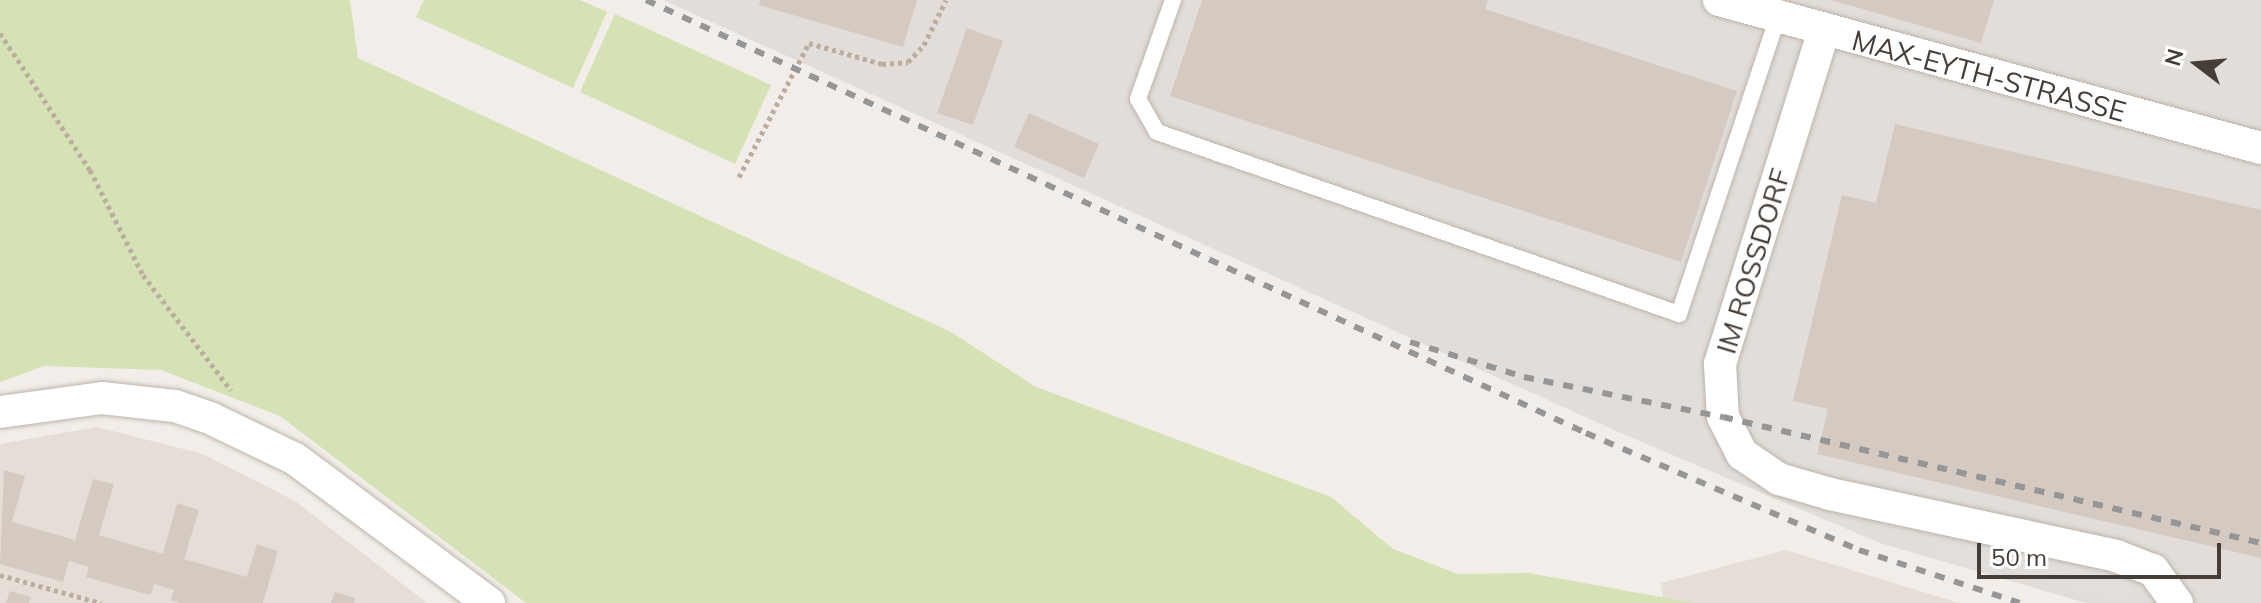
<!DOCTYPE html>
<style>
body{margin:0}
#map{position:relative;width:2261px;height:603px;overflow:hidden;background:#f2ede8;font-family:Mulish,sans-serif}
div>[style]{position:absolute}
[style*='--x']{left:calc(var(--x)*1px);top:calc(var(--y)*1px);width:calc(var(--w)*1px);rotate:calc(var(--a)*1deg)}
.residential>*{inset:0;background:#e5ded6}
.industrial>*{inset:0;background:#e2ddd9}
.green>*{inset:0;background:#d5e2b5}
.parking>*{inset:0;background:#e1dedc}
.building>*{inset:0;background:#d5cac1}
.path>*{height:5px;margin-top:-2.5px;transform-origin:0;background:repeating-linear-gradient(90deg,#bdad9e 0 4px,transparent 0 8px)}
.roads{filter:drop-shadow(0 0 2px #bdb4ab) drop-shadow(0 0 2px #bdb4ab)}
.lane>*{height:16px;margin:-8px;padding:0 8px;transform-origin:8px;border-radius:8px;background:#fff}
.street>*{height:32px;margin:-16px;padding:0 16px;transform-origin:16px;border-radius:16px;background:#fff}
.rail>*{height:6px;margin-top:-3px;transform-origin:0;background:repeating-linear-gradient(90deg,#969696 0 10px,transparent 0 20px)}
span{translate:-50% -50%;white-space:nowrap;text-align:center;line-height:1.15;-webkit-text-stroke:6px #fff;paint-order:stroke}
.street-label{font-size:28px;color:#453d37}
.north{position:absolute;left:2157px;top:24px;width:80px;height:80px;-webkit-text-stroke:6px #fff;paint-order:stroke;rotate:286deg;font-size:22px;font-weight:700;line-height:32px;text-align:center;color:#453d37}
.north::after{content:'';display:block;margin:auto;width:28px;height:36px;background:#453d37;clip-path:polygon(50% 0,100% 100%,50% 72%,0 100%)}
.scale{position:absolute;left:1977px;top:543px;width:244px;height:36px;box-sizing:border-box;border:4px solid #453d37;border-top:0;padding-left:10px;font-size:24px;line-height:28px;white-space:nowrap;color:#453d37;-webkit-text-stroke:6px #fff;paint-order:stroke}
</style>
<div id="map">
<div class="residential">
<div style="clip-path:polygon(97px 427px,203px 454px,295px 501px,427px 603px,0 603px,0 444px)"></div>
<div style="clip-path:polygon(1786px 550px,1959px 603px,1664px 603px,1661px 583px)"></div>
</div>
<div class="industrial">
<div style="clip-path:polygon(663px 0,2261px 0,2261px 603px,2086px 603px,1880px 543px,1623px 434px)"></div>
</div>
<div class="green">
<div style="clip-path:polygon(0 0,350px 0,358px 58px,951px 332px,1034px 386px,1331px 497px,1393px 549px,1458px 574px,1529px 573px,1693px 603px,526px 603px,280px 416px,161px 370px,44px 366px,0 382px)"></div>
<div style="clip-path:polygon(424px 0,580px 0,607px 12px,573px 88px,416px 17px)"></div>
<div style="clip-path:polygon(615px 14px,771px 85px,735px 164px,580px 92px)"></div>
</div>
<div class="parking">
<div style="clip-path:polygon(1941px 531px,2135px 577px,2130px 602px,1935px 556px)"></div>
</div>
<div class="building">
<div style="clip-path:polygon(760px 0,917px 0,903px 47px,759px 5px)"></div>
<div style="clip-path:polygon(1202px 0,1488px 0,1485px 9px,1737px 91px,1681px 262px,1170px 96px)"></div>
<div style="clip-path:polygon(1831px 0,1994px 0,1981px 43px)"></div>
<div style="clip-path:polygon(967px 28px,1003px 41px,973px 125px,937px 113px)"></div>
<div style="clip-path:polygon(1029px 113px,1099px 144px,1084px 178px,1014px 147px)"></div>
<div style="clip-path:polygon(1895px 124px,2261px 210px,2261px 558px,1817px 454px,1828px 409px,1793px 401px,1842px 195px,1876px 203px)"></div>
<div style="clip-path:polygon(4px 470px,25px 476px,12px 522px,75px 540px,93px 479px,114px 484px,99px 535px,163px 554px,177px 503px,199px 510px,184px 559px,247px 577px,257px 544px,278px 551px,263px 603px,180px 603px,171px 600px,174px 590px,154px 584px,150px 595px,86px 577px,89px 567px,69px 561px,63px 582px,0 564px)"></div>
<div style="clip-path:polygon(10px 591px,31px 597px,29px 603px,6px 603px)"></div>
<div style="clip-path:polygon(335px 592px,355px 598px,354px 603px,331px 603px)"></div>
</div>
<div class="path">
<div style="--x:0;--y:33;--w:164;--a:56.7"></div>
<div style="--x:90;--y:170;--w:118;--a:63.2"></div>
<div style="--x:143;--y:275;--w:145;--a:52.6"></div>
<div style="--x:739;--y:177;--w:151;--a:-62.4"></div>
<div style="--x:809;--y:43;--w:76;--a:16"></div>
<div style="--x:882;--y:64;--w:26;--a:-4"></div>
<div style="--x:908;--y:62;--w:23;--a:-47"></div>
<div style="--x:924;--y:45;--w:50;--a:-63.9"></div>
<div style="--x:0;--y:575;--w:105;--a:15.5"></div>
</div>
<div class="roads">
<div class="lane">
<div style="--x:1173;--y:0;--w:105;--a:109.5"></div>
<div style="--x:1138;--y:99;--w:38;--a:60"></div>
<div style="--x:1157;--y:132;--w:553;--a:19.22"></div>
<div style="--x:1679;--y:314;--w:313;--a:-71.6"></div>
</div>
<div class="street">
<div style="--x:1719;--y:0;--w:562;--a:15.27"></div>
<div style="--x:1824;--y:30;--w:350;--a:107.3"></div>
<div style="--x:1720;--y:364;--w:53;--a:86.8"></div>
<div style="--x:1723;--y:417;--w:42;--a:62.8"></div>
<div style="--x:1742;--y:454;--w:45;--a:34"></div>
<div style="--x:1779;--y:479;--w:53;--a:16.4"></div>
<div style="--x:1830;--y:494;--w:293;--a:12.2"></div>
<div style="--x:2116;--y:556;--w:40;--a:21"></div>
<div style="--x:2153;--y:570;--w:41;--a:54"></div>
<div style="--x:0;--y:412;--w:103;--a:-7.8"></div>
<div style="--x:102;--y:398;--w:73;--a:6.3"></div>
<div style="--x:175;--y:406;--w:39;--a:19"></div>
<div style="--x:212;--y:419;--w:92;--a:25.7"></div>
<div style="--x:295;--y:459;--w:242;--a:36.6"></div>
</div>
</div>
<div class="rail">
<div style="--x:646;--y:0;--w:1035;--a:24.73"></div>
<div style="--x:1586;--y:433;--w:297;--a:23.2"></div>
<div style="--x:1859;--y:550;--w:169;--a:18.2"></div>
<div style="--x:1410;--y:342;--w:119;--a:17.1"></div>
<div style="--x:1524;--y:377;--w:203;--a:11.4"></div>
<div style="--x:1723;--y:417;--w:553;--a:13.18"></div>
</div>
<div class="street-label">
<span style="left:1989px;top:76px;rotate:15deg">MAX-EYTH-STRASSE</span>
<span style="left:1753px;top:261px;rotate:-73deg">IM ROSSDORF</span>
</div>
<div class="north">N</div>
<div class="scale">50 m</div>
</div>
